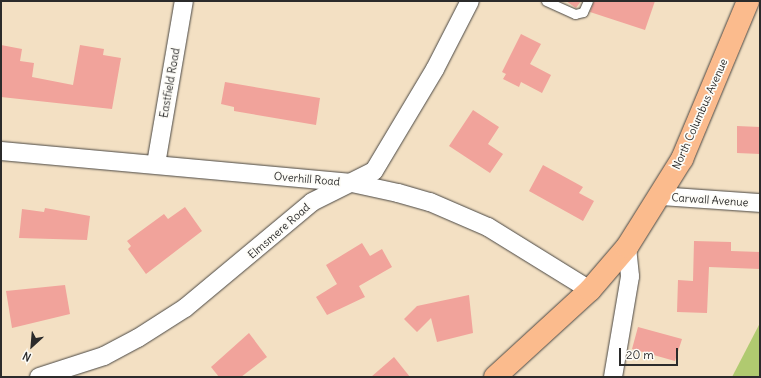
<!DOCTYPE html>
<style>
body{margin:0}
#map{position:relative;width:761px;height:378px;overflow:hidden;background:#f3e0c3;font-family:Delius,sans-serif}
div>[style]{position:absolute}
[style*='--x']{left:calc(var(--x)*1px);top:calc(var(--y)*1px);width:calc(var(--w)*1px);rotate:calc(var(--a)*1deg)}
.green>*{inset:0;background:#b0ca70}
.building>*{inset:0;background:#f1a39b}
.roads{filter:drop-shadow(0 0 1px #494642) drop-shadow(0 0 1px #494642)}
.lane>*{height:9px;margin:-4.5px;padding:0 4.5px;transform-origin:4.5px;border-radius:4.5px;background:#fff}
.street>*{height:18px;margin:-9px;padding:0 9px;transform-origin:9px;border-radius:9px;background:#fff}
.primary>*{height:22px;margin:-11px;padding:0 11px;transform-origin:11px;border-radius:11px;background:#fbbb8d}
span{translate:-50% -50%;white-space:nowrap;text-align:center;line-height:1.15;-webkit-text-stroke:3.5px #fdfcf7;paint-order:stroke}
.street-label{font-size:11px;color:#2b2b2b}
.frame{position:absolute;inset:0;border:2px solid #2b2b2b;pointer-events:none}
.north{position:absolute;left:12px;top:326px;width:40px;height:40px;-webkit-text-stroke:3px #fdfcf7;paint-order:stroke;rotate:206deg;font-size:11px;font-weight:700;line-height:16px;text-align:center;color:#2b2b2b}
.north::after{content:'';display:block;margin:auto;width:14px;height:18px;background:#2b2b2b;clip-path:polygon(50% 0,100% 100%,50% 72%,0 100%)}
.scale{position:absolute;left:619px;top:348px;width:59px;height:18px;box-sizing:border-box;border:2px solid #2b2b2b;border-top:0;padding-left:5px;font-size:12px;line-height:14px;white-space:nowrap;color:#2b2b2b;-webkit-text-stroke:3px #fdfcf7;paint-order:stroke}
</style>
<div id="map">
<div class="green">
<div style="clip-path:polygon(760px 323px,760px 377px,732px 377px)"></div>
</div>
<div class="building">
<div style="clip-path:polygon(566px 1px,581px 1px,576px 8px)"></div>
<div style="clip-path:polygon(594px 1px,655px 1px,645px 30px,590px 12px)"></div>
<div style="clip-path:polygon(521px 34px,541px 44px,530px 64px,551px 75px,542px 93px,521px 82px,519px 87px,503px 79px,506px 74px,502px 72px)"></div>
<div style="clip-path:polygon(1px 45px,22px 49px,20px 61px,34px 63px,32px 77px,73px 85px,80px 45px,104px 49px,103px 55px,121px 58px,112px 109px,1px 97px)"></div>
<div style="clip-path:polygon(225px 82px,320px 98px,316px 125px,234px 111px,234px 107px,221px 104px)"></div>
<div style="clip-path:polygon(473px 110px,499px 127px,488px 144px,503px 154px,490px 173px,449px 146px)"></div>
<div style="clip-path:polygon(737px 126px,760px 127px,760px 154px,737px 153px)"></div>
<div style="clip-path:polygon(543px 165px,583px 187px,579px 193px,594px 201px,583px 221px,529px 191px)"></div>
<div style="clip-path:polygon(185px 207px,202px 231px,146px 274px,128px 249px,131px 246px,127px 241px,164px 214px,168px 219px)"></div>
<div style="clip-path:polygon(45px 208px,90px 216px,87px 240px,19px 238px,22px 209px,44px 212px)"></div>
<div style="clip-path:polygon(694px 241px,731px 242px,731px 251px,760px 252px,760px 269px,709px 267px,707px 313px,677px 312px,678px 280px,693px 281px)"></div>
<div style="clip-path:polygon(362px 243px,370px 256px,382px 249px,392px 267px,359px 286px,365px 297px,327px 315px,316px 297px,337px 284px,326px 265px)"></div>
<div style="clip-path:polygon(65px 285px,70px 314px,12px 328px,6px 291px)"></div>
<div style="clip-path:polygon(469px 295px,473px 333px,437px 342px,431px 318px,417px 332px,404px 319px,417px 306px)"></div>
<div style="clip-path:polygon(638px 327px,682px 339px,675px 361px,632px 349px)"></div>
<div style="clip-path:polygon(249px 333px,267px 357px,241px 377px,219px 377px,211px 367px)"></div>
<div style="clip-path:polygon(394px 357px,410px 377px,371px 377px)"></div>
</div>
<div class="roads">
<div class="lane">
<div style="--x:546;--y:1;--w:32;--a:24"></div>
<div style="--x:575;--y:14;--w:8;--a:-14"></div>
<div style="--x:583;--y:12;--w:12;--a:-66"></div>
</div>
<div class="street">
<div style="--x:1;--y:151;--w:352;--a:5.2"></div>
<div style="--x:352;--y:183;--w:47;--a:12.3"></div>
<div style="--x:398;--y:193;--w:33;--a:16"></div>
<div style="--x:430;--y:202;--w:63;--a:23.3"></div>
<div style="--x:488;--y:227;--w:120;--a:31.7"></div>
<div style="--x:156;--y:164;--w:165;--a:-80.3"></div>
<div style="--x:660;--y:196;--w:100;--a:4"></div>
<div style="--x:39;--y:377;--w:68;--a:-17.9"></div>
<div style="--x:104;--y:356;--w:38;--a:-28"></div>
<div style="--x:138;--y:338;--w:56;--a:-32.6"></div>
<div style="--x:185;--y:308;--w:165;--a:-39.8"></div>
<div style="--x:312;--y:202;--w:69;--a:-26.6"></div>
<div style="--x:374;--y:171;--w:119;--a:-59.1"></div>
<div style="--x:435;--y:69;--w:76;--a:-62.8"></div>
<div style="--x:613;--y:377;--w:102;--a:-80.4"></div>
<div style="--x:630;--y:276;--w:29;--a:-96"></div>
</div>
<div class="primary">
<div style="--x:495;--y:377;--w:129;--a:-42.5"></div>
<div style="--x:590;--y:290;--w:57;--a:-49.3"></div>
<div style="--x:627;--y:247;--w:104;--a:-58"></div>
<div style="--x:682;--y:159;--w:171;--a:-67.3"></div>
</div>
</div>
<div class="street-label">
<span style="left:170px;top:83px;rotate:-80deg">Eastfield Road</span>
<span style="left:700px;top:114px;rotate:-66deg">North Columbus Avenue</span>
<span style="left:307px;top:179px;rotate:5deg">Overhill Road</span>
<span style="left:710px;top:200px;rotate:4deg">Carwall Avenue</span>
<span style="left:279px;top:231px;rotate:-41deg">Elmsmere Road</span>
</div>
<div class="frame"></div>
<div class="north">N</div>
<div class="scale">20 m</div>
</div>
